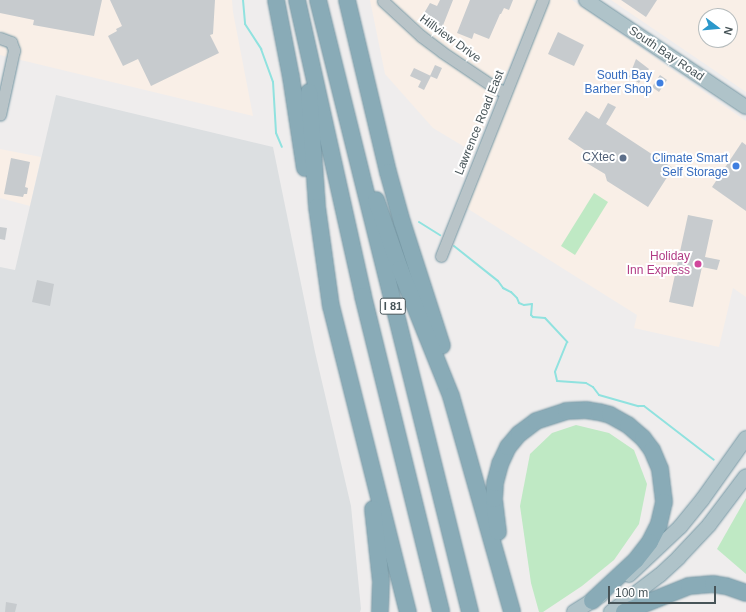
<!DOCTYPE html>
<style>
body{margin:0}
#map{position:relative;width:746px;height:612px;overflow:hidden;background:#efeded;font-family:Arial,sans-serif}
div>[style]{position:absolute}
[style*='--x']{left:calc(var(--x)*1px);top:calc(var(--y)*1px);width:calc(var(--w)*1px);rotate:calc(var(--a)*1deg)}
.commercial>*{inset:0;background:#f9efe7}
.airport>*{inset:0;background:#dcdfe1}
.green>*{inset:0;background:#bfe9c4}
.stream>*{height:2px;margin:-1px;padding:0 1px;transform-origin:1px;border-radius:1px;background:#90e2df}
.building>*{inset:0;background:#c7cbce}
.roads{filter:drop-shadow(0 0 1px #7496a3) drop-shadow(0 0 1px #7496a3)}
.minor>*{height:11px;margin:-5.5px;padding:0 5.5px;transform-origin:5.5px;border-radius:5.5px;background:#b9c4c8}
.major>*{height:14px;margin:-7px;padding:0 7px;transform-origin:7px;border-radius:7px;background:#afc3c9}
.highway>*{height:16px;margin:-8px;padding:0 8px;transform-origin:8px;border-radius:8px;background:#89abb7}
.dots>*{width:11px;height:11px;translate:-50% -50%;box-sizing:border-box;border:2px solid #fff;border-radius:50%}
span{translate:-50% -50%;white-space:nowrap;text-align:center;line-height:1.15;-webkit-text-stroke:4px #fff;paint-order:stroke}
.shield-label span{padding:1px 3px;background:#fff;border:1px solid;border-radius:3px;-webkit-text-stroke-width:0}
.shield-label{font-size:11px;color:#475458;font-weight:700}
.street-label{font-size:12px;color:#475458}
.shop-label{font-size:12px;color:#366cbe}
.right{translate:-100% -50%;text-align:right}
.service-label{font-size:12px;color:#4e5e75}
.hotel-label{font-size:12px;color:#b23c85}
.north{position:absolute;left:698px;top:8px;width:40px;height:40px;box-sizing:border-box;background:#fff;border:1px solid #b5bbbc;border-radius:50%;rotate:106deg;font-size:11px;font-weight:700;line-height:16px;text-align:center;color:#475458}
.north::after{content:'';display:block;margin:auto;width:14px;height:18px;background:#2b98cb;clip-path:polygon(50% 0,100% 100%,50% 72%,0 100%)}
.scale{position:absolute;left:608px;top:586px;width:108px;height:18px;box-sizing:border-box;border:2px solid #475458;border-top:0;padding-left:5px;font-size:12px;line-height:14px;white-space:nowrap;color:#475458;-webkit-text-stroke:3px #fff;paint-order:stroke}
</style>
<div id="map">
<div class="commercial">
<div style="clip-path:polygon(0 0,232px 0,233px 12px,253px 116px,0 55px)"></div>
<div style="clip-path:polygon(370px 0,538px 0,473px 152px,433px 128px,385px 74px)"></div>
<div style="clip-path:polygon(549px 0,572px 0,746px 121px,746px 297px,733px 288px,719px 347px,634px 328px,637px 315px,465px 207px)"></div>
<div style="clip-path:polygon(evenodd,611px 0,746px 0,746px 92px,711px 68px,611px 0,706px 16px,730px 16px,730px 40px,706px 40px,706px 16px)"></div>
<div style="clip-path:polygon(0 149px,41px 157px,30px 206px,0 198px)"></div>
</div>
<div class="airport">
<div style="clip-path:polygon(56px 95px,273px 147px,315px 352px,351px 506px,361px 609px,360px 612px,0 612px,0 267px,15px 270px)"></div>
</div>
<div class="green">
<div style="clip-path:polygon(594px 193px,608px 202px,575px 255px,561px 246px)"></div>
<div style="clip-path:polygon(576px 425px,609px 433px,634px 450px,647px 484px,639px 524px,614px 560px,582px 586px,543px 612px,539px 612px,531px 583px,520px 506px,530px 454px,552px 433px)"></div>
<div style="clip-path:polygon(746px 498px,746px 574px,717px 549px)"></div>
</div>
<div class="stream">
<div style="--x:243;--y:0;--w:24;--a:85"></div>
<div style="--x:245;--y:24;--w:30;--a:57"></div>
<div style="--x:261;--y:49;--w:35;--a:70"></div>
<div style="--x:273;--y:82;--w:51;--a:86.6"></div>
<div style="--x:276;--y:133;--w:15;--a:67"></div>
<div style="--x:419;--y:222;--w:25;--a:32"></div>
<div style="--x:454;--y:246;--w:56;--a:38.5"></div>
<div style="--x:498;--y:281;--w:9;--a:54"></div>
<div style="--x:503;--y:288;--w:9;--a:27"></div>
<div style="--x:511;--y:292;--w:8;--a:45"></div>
<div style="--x:517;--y:298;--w:5;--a:68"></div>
<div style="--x:519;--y:303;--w:5;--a:22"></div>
<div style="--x:524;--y:305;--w:8;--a:-7"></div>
<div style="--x:532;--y:304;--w:11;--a:95"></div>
<div style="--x:531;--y:315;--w:3;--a:45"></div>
<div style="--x:533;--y:317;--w:12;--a:5"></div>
<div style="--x:545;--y:318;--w:33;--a:47"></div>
<div style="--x:567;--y:342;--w:32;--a:112"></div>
<div style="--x:555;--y:372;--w:9;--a:77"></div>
<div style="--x:557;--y:381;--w:29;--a:4"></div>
<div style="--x:586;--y:383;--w:8;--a:30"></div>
<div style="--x:593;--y:387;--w:10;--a:53"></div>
<div style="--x:599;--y:395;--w:41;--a:15.8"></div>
<div style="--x:638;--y:406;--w:6;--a:0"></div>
<div style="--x:644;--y:406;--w:88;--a:37.6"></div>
</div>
<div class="building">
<div style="clip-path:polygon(0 0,102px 0,94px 36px,33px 25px,34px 20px,0 13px)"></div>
<div style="clip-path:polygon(110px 0,215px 0,213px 34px,210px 35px,219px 53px,151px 86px,138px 59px,123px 66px,108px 36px,117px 31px,116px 29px,122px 26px)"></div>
<div style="clip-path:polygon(440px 0,453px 0,440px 33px,426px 27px,427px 25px,422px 23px,425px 16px,423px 15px,430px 3px,437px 6px)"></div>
<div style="clip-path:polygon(470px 0,513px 0,509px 10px,504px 8px,501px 14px,500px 14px,489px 39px,474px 33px,472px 39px,457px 33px)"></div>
<div style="clip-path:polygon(621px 0,657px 0,646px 17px)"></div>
<div style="clip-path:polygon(558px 32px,584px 45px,574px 66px,548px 54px)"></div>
<div style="clip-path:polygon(636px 59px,649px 69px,639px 83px,629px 77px)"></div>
<div style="clip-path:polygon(435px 65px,442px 68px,437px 79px,430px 76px)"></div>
<div style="clip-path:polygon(414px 68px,431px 76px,424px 90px,418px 87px,421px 81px,410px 76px)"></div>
<div style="clip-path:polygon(660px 75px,667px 80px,659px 92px,652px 87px)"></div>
<div style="clip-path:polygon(608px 103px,616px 107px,606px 124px,673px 168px,648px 207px,607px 181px,605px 174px,585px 162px,590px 154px,568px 139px,586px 111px,599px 119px)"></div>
<div style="clip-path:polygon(742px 142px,746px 145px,746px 211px,712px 187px)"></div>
<div style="clip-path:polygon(11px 158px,30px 162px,25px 187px,28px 188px,27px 194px,24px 194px,23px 197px,4px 194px)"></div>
<div style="clip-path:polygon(688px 215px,713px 220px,705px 257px,720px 260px,717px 270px,702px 267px,693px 307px,669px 302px)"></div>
<div style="clip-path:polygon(0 227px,7px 228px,5px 240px,0 239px)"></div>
<div style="clip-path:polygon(37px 280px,54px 284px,50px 306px,32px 302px)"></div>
<div style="clip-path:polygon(6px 602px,17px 604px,15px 612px,5px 612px)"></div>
</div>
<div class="roads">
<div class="minor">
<div style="--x:383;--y:1;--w:52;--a:42.6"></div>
<div style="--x:421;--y:36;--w:26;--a:37"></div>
<div style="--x:442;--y:52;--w:66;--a:33.9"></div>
<div style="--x:497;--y:89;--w:9;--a:18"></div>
<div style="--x:0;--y:38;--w:12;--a:20"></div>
<div style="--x:11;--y:42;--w:9;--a:69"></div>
<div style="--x:14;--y:50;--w:66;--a:102.2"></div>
<div style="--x:441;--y:256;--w:276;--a:-68.3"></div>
</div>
<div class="major">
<div style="--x:586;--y:0;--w:192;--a:33.8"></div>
<div style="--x:629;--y:575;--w:70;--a:-43.3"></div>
<div style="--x:680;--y:527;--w:35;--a:-51"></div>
<div style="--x:702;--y:500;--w:76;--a:-54.6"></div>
<div style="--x:574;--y:612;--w:32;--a:-32"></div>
<div style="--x:611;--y:612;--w:61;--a:-37.1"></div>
<div style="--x:660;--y:575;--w:26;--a:-43"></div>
<div style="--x:679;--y:557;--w:44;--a:-46.8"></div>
<div style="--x:709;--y:525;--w:61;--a:-52.9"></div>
</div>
<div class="highway">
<div style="--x:276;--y:0;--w:78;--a:79"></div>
<div style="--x:291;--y:77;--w:92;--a:81.3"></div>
<div style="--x:297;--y:0;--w:303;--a:77.4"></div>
<div style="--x:363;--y:296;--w:325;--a:76.1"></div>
<div style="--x:318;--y:0;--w:631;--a:76.05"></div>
<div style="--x:347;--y:0;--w:177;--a:76.6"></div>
<div style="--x:388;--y:172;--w:52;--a:74.4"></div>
<div style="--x:402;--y:222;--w:130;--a:72.1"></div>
<div style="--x:309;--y:92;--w:115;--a:86"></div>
<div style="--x:317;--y:207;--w:100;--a:82"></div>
<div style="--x:331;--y:306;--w:316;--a:75.9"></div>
<div style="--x:376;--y:200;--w:73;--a:70.8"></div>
<div style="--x:400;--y:269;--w:137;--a:68.1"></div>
<div style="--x:451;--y:396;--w:224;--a:74.2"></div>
<div style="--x:373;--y:509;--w:72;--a:83.7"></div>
<div style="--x:381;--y:581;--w:31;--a:92"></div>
<div style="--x:498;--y:532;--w:33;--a:-97"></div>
<div style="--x:494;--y:499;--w:16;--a:-86"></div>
<div style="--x:495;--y:483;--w:20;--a:-75"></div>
<div style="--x:500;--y:464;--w:19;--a:-65"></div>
<div style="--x:508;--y:447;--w:17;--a:-50"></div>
<div style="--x:519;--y:434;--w:21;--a:-37"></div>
<div style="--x:536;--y:421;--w:32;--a:-18"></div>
<div style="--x:566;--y:411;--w:20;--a:-3"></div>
<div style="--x:586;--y:410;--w:13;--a:9"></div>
<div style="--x:599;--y:412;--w:11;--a:15"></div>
<div style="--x:610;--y:415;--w:21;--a:29"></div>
<div style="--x:628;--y:425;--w:20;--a:41"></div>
<div style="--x:643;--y:438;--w:15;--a:53"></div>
<div style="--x:652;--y:450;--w:21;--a:67"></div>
<div style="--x:660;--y:469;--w:33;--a:83"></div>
<div style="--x:664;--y:502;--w:23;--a:103"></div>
<div style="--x:659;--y:524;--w:20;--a:117"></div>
<div style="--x:650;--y:542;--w:23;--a:128"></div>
<div style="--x:636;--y:560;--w:60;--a:137"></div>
<div style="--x:624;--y:612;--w:70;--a:-21.8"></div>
<div style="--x:689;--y:586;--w:24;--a:-5"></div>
<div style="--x:713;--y:584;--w:13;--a:9"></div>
<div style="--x:726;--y:586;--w:21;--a:19"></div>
</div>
</div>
<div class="dots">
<div style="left:660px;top:83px;background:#3f7fe0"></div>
<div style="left:623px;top:158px;background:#5c6f8a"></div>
<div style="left:736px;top:166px;background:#3f7fe0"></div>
<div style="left:698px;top:264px;background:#d1479c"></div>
</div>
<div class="shield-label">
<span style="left:393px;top:306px">I 81</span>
</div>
<div class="street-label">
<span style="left:450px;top:39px;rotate:36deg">Hillview Drive</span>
<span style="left:666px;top:54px;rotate:34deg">South Bay Road</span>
<span style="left:480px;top:123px;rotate:-68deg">Lawrence Road East</span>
</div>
<div class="shop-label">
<span class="right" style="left:652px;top:83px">South Bay<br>Barber Shop</span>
<span class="right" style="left:728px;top:166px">Climate Smart<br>Self Storage</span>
</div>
<div class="service-label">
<span class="right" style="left:615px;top:158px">CXtec</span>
</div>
<div class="hotel-label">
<span class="right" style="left:690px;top:264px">Holiday<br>Inn Express</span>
</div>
<div class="north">N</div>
<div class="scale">100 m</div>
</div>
